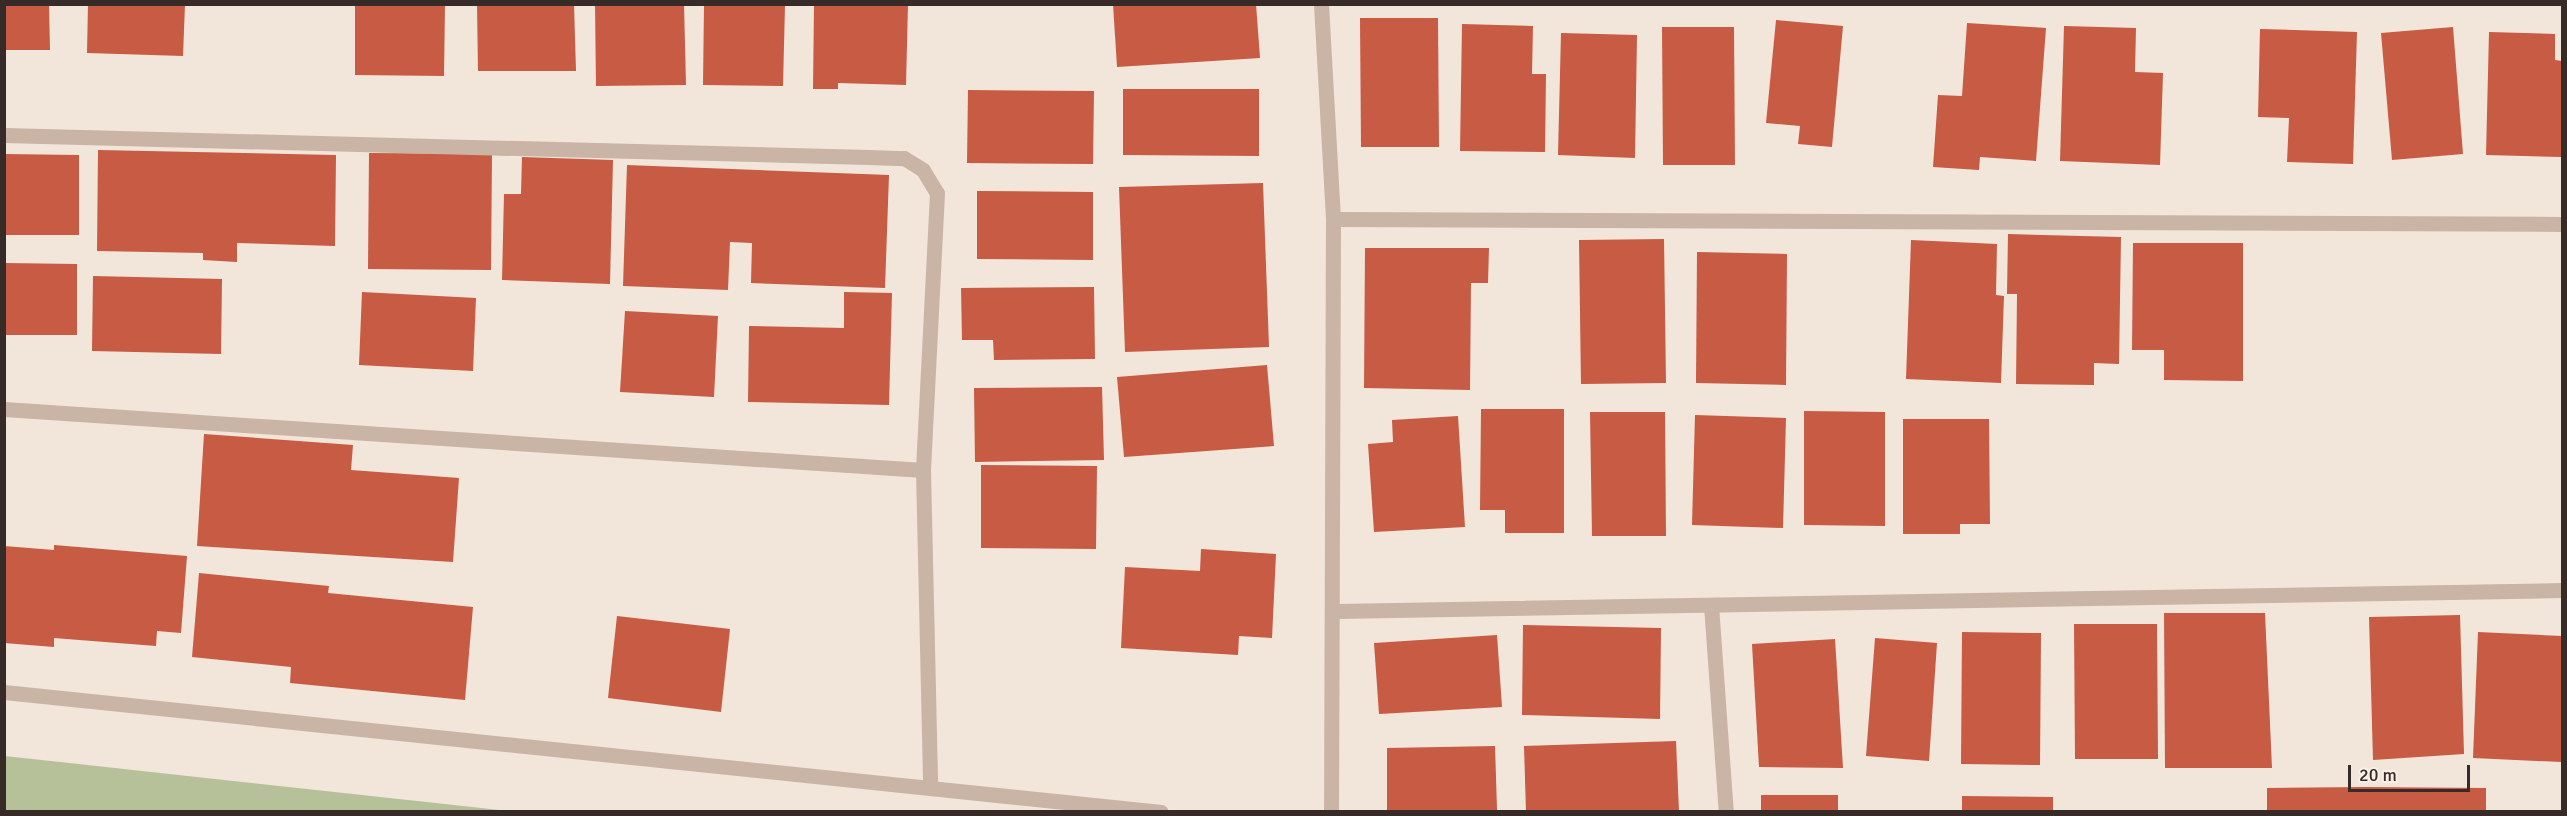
<!DOCTYPE html>
<style>
body{margin:0}
#map{position:relative;width:2567px;height:816px;overflow:hidden;background:#f2e5da;font-family:Signika,sans-serif}
div>[style]{position:absolute}
[style*='--x']{left:calc(var(--x)*1px);top:calc(var(--y)*1px);width:calc(var(--w)*1px);rotate:calc(var(--a)*1deg)}
.green>*{inset:0;background:#b6c19a}
.building>*{inset:0;background:#c75b43}
.street>*{height:15px;margin:-7.5px;padding:0 7.5px;transform-origin:7.5px;border-radius:7.5px;background:#cab4a6}
span{translate:-50% -50%;white-space:nowrap;text-align:center;line-height:1.15;-webkit-text-stroke:5px #f9efe6;paint-order:stroke}
.frame{position:absolute;inset:0;border:6px solid #362b27;pointer-events:none}
.scale{position:absolute;left:2348px;top:765px;width:122px;height:27px;box-sizing:border-box;border:3px solid #362b27;border-top:0;padding-left:8px;font-size:18px;line-height:21px;white-space:nowrap;color:#362b27;-webkit-text-stroke:4px #f9efe6;paint-order:stroke}
</style>
<div id="map">
<div class="green">
<div style="clip-path:polygon(5px 756px,509px 811px,5px 811px)"></div>
</div>
<div class="building">
<div style="clip-path:polygon(4px 4px,49px 4px,50px 50px,4px 50px)"></div>
<div style="clip-path:polygon(88px 4px,185px 4px,183px 56px,87px 53px)"></div>
<div style="clip-path:polygon(355px 4px,445px 4px,444px 76px,355px 75px)"></div>
<div style="clip-path:polygon(477px 4px,574px 4px,576px 71px,478px 71px)"></div>
<div style="clip-path:polygon(595px 4px,684px 4px,686px 85px,596px 86px)"></div>
<div style="clip-path:polygon(814px 4px,908px 4px,906px 85px,838px 83px,838px 89px,813px 89px)"></div>
<div style="clip-path:polygon(1113px 4px,1256px 4px,1260px 58px,1117px 67px)"></div>
<div style="clip-path:polygon(704px 5px,785px 5px,783px 86px,703px 85px)"></div>
<div style="clip-path:polygon(1360px 18px,1438px 18px,1439px 147px,1361px 147px)"></div>
<div style="clip-path:polygon(1776px 20px,1843px 26px,1832px 147px,1798px 144px,1800px 126px,1766px 123px)"></div>
<div style="clip-path:polygon(1967px 23px,2046px 28px,2036px 161px,1980px 157px,1979px 170px,1933px 167px,1938px 95px,1962px 96px)"></div>
<div style="clip-path:polygon(1462px 24px,1533px 26px,1532px 74px,1546px 74px,1545px 152px,1460px 151px)"></div>
<div style="clip-path:polygon(2064px 26px,2136px 28px,2135px 72px,2163px 73px,2160px 165px,2060px 161px)"></div>
<div style="clip-path:polygon(1662px 27px,1734px 27px,1735px 165px,1663px 165px)"></div>
<div style="clip-path:polygon(2453px 27px,2463px 154px,2392px 160px,2381px 33px)"></div>
<div style="clip-path:polygon(2260px 29px,2357px 32px,2353px 164px,2287px 162px,2289px 118px,2258px 117px)"></div>
<div style="clip-path:polygon(2489px 32px,2555px 34px,2555px 60px,2562px 61px,2562px 157px,2486px 155px)"></div>
<div style="clip-path:polygon(1561px 33px,1637px 35px,1635px 158px,1558px 155px)"></div>
<div style="clip-path:polygon(1123px 89px,1259px 89px,1259px 156px,1123px 155px)"></div>
<div style="clip-path:polygon(968px 90px,1094px 91px,1093px 164px,967px 163px)"></div>
<div style="clip-path:polygon(98px 150px,336px 155px,335px 246px,237px 243px,237px 262px,203px 260px,203px 253px,97px 251px)"></div>
<div style="clip-path:polygon(369px 153px,492px 154px,491px 270px,368px 269px)"></div>
<div style="clip-path:polygon(4px 154px,79px 155px,79px 235px,4px 235px)"></div>
<div style="clip-path:polygon(522px 157px,613px 160px,610px 284px,502px 280px,504px 194px,521px 194px)"></div>
<div style="clip-path:polygon(627px 165px,889px 175px,885px 288px,751px 283px,752px 243px,730px 242px,728px 290px,623px 286px)"></div>
<div style="clip-path:polygon(1263px 183px,1269px 347px,1125px 352px,1119px 187px)"></div>
<div style="clip-path:polygon(977px 191px,1093px 192px,1093px 260px,977px 259px)"></div>
<div style="clip-path:polygon(2008px 234px,2121px 237px,2119px 364px,2094px 363px,2094px 385px,2016px 384px,2017px 294px,2007px 294px)"></div>
<div style="clip-path:polygon(1664px 239px,1666px 383px,1581px 384px,1579px 240px)"></div>
<div style="clip-path:polygon(1911px 240px,1997px 244px,1996px 295px,2004px 296px,2001px 383px,1906px 379px)"></div>
<div style="clip-path:polygon(2133px 243px,2243px 243px,2243px 381px,2164px 380px,2164px 350px,2132px 350px)"></div>
<div style="clip-path:polygon(1365px 248px,1489px 248px,1488px 283px,1471px 283px,1470px 390px,1364px 388px)"></div>
<div style="clip-path:polygon(1697px 252px,1787px 254px,1786px 385px,1696px 383px)"></div>
<div style="clip-path:polygon(4px 263px,77px 264px,77px 335px,4px 335px)"></div>
<div style="clip-path:polygon(93px 276px,222px 279px,221px 354px,92px 351px)"></div>
<div style="clip-path:polygon(1094px 287px,1095px 359px,994px 360px,993px 340px,962px 340px,961px 288px)"></div>
<div style="clip-path:polygon(362px 292px,476px 298px,473px 371px,359px 365px)"></div>
<div style="clip-path:polygon(844px 292px,892px 293px,889px 405px,748px 402px,749px 326px,844px 328px)"></div>
<div style="clip-path:polygon(625px 311px,718px 316px,714px 397px,620px 392px)"></div>
<div style="clip-path:polygon(1267px 365px,1274px 446px,1124px 457px,1117px 377px)"></div>
<div style="clip-path:polygon(1102px 387px,1104px 460px,975px 462px,974px 388px)"></div>
<div style="clip-path:polygon(1481px 409px,1564px 409px,1564px 533px,1505px 533px,1505px 510px,1480px 510px)"></div>
<div style="clip-path:polygon(1804px 411px,1885px 412px,1885px 526px,1804px 525px)"></div>
<div style="clip-path:polygon(1590px 412px,1665px 412px,1666px 536px,1592px 536px)"></div>
<div style="clip-path:polygon(1695px 415px,1786px 418px,1783px 528px,1692px 525px)"></div>
<div style="clip-path:polygon(1458px 416px,1465px 527px,1374px 532px,1368px 444px,1393px 442px,1392px 420px)"></div>
<div style="clip-path:polygon(1903px 419px,1989px 419px,1990px 524px,1960px 524px,1960px 534px,1903px 534px)"></div>
<div style="clip-path:polygon(204px 434px,353px 445px,351px 470px,459px 478px,453px 562px,197px 546px)"></div>
<div style="clip-path:polygon(981px 465px,1097px 466px,1096px 549px,981px 548px)"></div>
<div style="clip-path:polygon(54px 545px,187px 556px,181px 633px,157px 631px,156px 646px,54px 638px,54px 647px,4px 643px,4px 546px,54px 550px)"></div>
<div style="clip-path:polygon(1201px 549px,1276px 554px,1272px 638px,1239px 636px,1238px 655px,1121px 648px,1125px 567px,1200px 571px)"></div>
<div style="clip-path:polygon(199px 573px,329px 586px,328px 593px,473px 607px,465px 700px,290px 683px,291px 667px,192px 657px)"></div>
<div style="clip-path:polygon(2164px 613px,2265px 613px,2272px 768px,2165px 768px)"></div>
<div style="clip-path:polygon(2460px 615px,2464px 754px,2373px 760px,2369px 617px)"></div>
<div style="clip-path:polygon(617px 616px,730px 629px,721px 712px,608px 698px)"></div>
<div style="clip-path:polygon(2074px 624px,2157px 624px,2158px 759px,2075px 759px)"></div>
<div style="clip-path:polygon(1523px 625px,1661px 628px,1660px 719px,1522px 715px)"></div>
<div style="clip-path:polygon(1962px 632px,2041px 633px,2040px 765px,1961px 764px)"></div>
<div style="clip-path:polygon(2478px 632px,2562px 636px,2561px 762px,2473px 758px)"></div>
<div style="clip-path:polygon(1497px 635px,1502px 707px,1379px 714px,1374px 643px)"></div>
<div style="clip-path:polygon(1875px 638px,1937px 643px,1929px 761px,1866px 756px)"></div>
<div style="clip-path:polygon(1835px 639px,1843px 768px,1759px 767px,1752px 644px)"></div>
<div style="clip-path:polygon(1676px 741px,1679px 812px,1526px 812px,1524px 746px)"></div>
<div style="clip-path:polygon(1495px 746px,1497px 810px,1387px 811px,1387px 748px)"></div>
<div style="clip-path:polygon(2365px 787px,2486px 788px,2486px 812px,2267px 812px,2267px 788px)"></div>
<div style="clip-path:polygon(1761px 795px,1838px 795px,1838px 812px,1761px 812px)"></div>
<div style="clip-path:polygon(1962px 796px,2053px 797px,2053px 812px,1962px 812px)"></div>
</div>
<div class="street">
<div style="--x:1321;--y:4;--w:215;--a:86.8"></div>
<div style="--x:1333;--y:219;--w:593;--a:90.19"></div>
<div style="--x:4;--y:135;--w:865;--a:1.46"></div>
<div style="--x:869;--y:157;--w:35;--a:2"></div>
<div style="--x:904;--y:158;--w:22;--a:32"></div>
<div style="--x:923;--y:170;--w:27;--a:59"></div>
<div style="--x:937;--y:193;--w:277;--a:92.9"></div>
<div style="--x:923;--y:470;--w:315;--a:88.7"></div>
<div style="--x:1333;--y:219;--w:1229;--a:0.23"></div>
<div style="--x:4;--y:409;--w:921;--a:3.8"></div>
<div style="--x:1711;--y:605;--w:208;--a:85.9"></div>
<div style="--x:1336;--y:611;--w:1226;--a:-0.98"></div>
<div style="--x:4;--y:692;--w:1163;--a:5.92"></div>
</div>
<div class="frame"></div>
<div class="scale">20 m</div>
</div>
